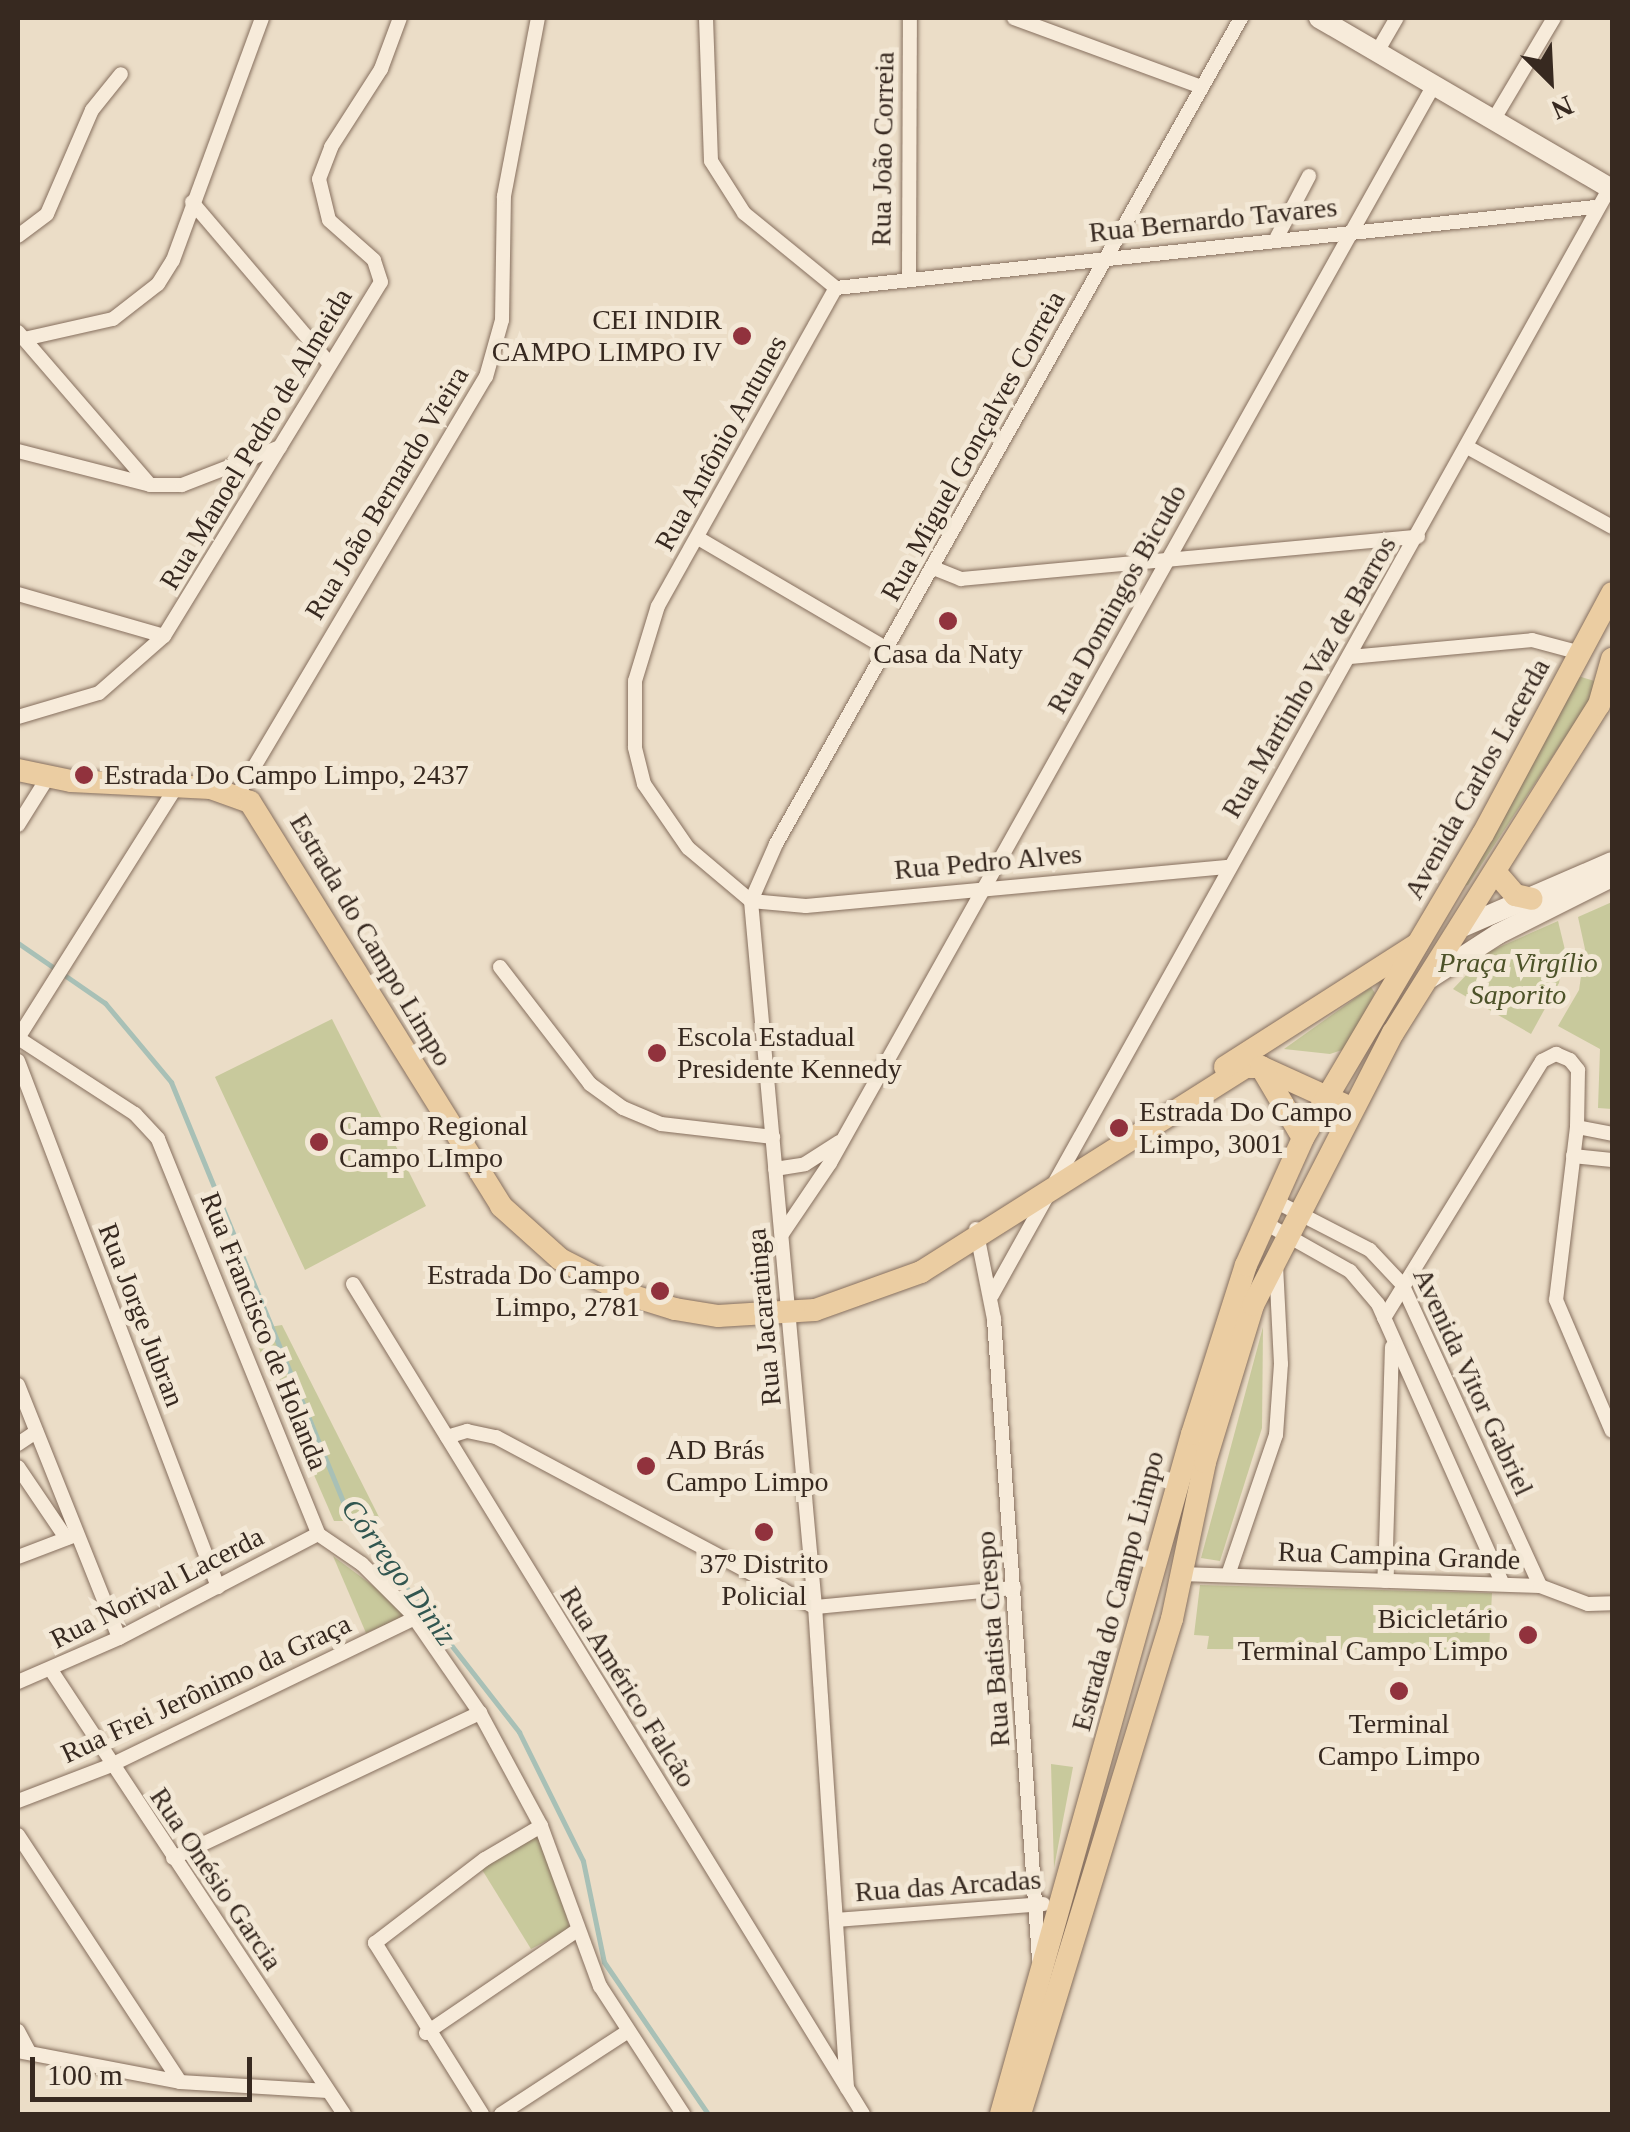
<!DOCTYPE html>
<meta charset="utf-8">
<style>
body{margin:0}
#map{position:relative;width:1630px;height:2132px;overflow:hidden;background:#ebddc7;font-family:"Times New Roman",serif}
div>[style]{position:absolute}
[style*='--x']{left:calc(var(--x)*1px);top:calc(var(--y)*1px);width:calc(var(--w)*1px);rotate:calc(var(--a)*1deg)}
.green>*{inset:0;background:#c8c99c}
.stream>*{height:5px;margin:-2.5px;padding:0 2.5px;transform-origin:2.5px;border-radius:2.5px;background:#a8c0b6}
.roads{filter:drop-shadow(0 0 2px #866f5e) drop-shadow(0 0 2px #866f5e)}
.street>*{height:14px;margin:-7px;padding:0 7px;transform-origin:7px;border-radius:7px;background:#f7ebda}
.secondary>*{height:20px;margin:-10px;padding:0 10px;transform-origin:10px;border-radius:10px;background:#f7ebda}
.primary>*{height:22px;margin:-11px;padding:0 11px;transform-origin:11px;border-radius:11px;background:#ebcda2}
.dots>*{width:28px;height:28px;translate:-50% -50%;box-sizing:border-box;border:5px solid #f3e8d6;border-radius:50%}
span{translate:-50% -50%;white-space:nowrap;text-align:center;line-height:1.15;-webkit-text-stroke:10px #f3e8d6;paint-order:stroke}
.street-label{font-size:28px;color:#372920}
.poi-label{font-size:28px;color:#372920}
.right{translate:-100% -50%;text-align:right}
.left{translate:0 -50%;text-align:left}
.park-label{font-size:28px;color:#4c5228;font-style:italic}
.water-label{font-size:30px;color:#315650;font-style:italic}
.frame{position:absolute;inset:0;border:20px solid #372920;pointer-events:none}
.north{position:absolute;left:1500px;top:30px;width:100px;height:100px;-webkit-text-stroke:8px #f3e8d6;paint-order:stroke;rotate:156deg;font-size:28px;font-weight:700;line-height:40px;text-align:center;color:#372920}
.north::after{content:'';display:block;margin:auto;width:35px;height:45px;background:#372920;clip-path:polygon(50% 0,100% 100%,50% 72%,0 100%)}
.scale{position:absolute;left:30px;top:2057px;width:222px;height:45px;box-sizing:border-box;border:5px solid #372920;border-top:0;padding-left:12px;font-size:30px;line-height:35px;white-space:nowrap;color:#372920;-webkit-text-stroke:8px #f3e8d6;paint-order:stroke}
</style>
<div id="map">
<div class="green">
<div style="clip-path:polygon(1578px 676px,1601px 683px,1468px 885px,1459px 886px)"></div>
<div style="clip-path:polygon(1612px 902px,1612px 1109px,1598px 1108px,1600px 1049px,1558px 1026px,1579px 990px,1585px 949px,1578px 917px)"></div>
<div style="clip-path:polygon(1558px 921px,1565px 950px,1559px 983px,1531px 1034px,1453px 989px,1488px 952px)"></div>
<div style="clip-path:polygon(1371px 987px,1375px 993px,1345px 1049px,1330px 1054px,1284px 1049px)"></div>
<div style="clip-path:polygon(332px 1019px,426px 1206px,305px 1270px,215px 1077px)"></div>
<div style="clip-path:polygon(282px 1325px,381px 1521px,334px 1521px,251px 1330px)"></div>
<div style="clip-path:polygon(1263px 1327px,1262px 1428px,1220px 1561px,1201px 1558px)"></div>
<div style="clip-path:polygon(333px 1556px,411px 1614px,366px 1633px)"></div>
<div style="clip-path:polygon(1200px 1585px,1492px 1593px,1489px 1650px,1207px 1649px,1209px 1636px,1194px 1635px)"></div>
<div style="clip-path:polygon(1051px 1764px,1073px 1767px,1054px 1868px)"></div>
<div style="clip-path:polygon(542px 1833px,570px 1929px,531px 1949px,481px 1868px)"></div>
</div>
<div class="stream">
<div style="--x:18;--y:943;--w:106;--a:34.6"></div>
<div style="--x:105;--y:1003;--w:103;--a:50.1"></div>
<div style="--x:171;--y:1082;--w:466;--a:67.7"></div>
<div style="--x:348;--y:1513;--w:278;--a:52"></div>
<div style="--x:519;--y:1732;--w:144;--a:63.6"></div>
<div style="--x:583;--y:1861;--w:103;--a:78.3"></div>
<div style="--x:604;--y:1962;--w:184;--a:55.6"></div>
</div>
<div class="roads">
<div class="street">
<div style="--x:706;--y:18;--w:143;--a:88"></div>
<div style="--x:711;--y:161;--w:62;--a:57.6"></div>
<div style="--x:744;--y:213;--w:119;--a:39.2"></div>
<div style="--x:1014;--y:18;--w:200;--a:20.2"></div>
<div style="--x:1377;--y:52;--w:39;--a:-60"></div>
<div style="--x:1494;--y:119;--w:117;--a:-59.3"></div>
<div style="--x:192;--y:202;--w:211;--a:49.6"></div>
<div style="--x:18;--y:236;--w:36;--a:-37"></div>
<div style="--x:47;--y:214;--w:113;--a:-66.6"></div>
<div style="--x:92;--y:110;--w:46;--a:-51.1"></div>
<div style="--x:1277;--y:237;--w:69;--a:-62.3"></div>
<div style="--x:909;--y:280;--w:262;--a:-89.8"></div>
<div style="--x:836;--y:288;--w:763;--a:-6.09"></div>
<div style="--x:18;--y:332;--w:201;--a:49.2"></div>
<div style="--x:24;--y:339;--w:91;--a:-12.7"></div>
<div style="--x:113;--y:319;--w:57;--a:-37.9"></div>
<div style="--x:158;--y:284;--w:28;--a:-58"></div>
<div style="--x:173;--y:260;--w:258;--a:-69.8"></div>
<div style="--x:1469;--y:448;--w:163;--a:28.9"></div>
<div style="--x:18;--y:451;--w:136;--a:14.4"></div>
<div style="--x:150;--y:485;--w:32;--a:0"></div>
<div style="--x:182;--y:485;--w:105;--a:-21.2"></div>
<div style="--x:698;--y:538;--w:219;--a:30.4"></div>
<div style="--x:936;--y:569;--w:27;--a:22"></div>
<div style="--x:961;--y:579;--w:459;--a:-5.3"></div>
<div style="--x:18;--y:594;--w:152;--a:16"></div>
<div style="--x:1350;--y:657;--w:183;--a:-5.3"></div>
<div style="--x:1532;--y:640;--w:51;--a:14.9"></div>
<div style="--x:18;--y:717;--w:84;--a:-16.5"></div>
<div style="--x:99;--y:693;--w:86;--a:-41.2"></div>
<div style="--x:164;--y:636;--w:415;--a:-58.5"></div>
<div style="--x:381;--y:282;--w:23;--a:-108"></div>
<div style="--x:374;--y:260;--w:60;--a:-138.4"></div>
<div style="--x:329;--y:220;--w:42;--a:-103.7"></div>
<div style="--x:319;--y:179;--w:34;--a:-69"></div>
<div style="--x:331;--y:147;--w:93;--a:-57.3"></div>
<div style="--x:381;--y:69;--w:54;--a:-69.6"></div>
<div style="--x:238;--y:794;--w:485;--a:-59.3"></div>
<div style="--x:486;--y:377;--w:59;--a:-74.3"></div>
<div style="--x:502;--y:320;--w:124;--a:-89.1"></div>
<div style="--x:504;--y:196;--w:181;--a:-79.2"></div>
<div style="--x:18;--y:825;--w:57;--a:-58"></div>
<div style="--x:751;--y:901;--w:82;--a:-139.9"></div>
<div style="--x:688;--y:848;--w:78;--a:-124.5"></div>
<div style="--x:644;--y:784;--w:38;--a:-104"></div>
<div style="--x:635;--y:747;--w:66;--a:-90"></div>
<div style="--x:635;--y:681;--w:78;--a:-73"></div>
<div style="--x:658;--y:606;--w:364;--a:-60.8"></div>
<div style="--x:751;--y:901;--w:55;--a:5.2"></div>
<div style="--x:806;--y:906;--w:425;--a:-5.3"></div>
<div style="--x:500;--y:967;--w:148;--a:52.4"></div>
<div style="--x:590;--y:1084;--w:41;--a:36"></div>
<div style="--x:623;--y:1108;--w:41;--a:22.8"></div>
<div style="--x:661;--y:1124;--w:113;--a:6.6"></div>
<div style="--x:18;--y:1038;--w:140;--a:33"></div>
<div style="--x:135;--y:1114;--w:34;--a:47"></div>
<div style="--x:158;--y:1139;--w:426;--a:67.9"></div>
<div style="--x:318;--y:1534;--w:53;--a:34.3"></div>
<div style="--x:362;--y:1564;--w:69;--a:45"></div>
<div style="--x:411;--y:1613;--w:121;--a:55.4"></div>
<div style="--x:480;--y:1713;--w:128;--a:61.6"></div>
<div style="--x:541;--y:1826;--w:171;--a:69.8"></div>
<div style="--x:600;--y:1986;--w:153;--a:57"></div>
<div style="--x:18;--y:1038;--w:297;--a:-57.8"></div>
<div style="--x:18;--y:1061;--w:563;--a:69.18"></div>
<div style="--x:1577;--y:1127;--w:36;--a:11"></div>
<div style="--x:1573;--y:1156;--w:39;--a:6"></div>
<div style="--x:775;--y:1169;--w:30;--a:-9"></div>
<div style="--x:805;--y:1164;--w:40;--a:-32.9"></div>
<div style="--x:1275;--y:1201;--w:107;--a:27.3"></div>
<div style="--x:1370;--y:1250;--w:47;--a:46.7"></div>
<div style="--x:1402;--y:1284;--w:332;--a:65.4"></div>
<div style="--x:1265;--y:1223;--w:98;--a:29.5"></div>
<div style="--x:1350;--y:1271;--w:43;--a:49.7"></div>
<div style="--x:1378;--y:1304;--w:305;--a:66"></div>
<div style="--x:976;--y:1229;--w:92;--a:78.7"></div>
<div style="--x:994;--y:1319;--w:642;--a:85.98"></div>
<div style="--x:782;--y:1234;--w:86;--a:-55.9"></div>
<div style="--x:830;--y:1163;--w:1236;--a:-60.74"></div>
<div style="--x:353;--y:1284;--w:974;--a:58.43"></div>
<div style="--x:992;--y:1295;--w:1272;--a:-60.84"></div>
<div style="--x:1384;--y:1318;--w:302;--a:-58.4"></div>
<div style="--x:1542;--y:1061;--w:16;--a:-27"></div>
<div style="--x:1556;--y:1054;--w:15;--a:23"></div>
<div style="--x:1570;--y:1060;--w:13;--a:51"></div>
<div style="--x:1578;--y:1070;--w:57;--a:91"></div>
<div style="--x:1577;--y:1127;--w:174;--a:96.9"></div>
<div style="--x:1556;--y:1300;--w:142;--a:66.9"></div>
<div style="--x:18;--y:1385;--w:272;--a:68.2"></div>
<div style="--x:447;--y:1437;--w:21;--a:-17"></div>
<div style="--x:467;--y:1431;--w:30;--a:12"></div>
<div style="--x:496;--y:1437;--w:361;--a:28.1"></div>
<div style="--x:815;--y:1607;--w:200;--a:-5.5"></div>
<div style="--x:18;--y:1444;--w:22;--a:-34"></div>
<div style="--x:18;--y:1467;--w:86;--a:55.9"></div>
<div style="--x:18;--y:1557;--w:59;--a:-20.9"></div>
<div style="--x:1181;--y:1574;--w:359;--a:1.9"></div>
<div style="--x:1540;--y:1586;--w:51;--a:20.6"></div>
<div style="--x:1588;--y:1604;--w:24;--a:-2"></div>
<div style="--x:1228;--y:1575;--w:148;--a:-71.1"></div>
<div style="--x:1276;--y:1435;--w:71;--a:-86"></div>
<div style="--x:1281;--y:1364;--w:99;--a:-92.9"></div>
<div style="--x:1385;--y:1581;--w:234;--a:-88.3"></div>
<div style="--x:51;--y:1670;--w:532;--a:56.58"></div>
<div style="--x:18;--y:1682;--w:110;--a:-23.5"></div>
<div style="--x:119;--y:1638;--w:225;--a:-27.6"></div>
<div style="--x:18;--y:1801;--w:97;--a:-21"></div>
<div style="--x:109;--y:1766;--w:340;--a:-25.8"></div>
<div style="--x:18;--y:1835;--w:295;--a:56.7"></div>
<div style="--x:173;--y:1858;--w:340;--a:-25.3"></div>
<div style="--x:836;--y:1920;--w:208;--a:-4.4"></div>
<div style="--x:18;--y:2031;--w:24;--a:62"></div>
<div style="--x:426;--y:2033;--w:181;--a:-34.2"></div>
<div style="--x:18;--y:2051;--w:165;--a:10.8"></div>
<div style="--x:180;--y:2082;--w:148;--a:3.5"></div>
<div style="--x:847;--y:2088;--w:482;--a:-93.8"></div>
<div style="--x:815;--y:1607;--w:709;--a:-95.18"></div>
<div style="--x:751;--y:901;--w:62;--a:-66.3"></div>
<div style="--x:776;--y:844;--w:948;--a:-60.62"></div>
<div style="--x:482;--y:2114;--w:202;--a:-122"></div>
<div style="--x:375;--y:1943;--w:138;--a:-37.4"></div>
<div style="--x:485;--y:1859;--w:65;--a:-30.5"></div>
<div style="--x:501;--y:2114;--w:150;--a:-33.1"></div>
</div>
<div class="secondary">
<div style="--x:1319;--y:18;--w:339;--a:30.3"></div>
<div style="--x:1462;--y:927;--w:163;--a:-23.4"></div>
<div style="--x:1430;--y:978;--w:81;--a:-32.9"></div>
<div style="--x:1498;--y:934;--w:127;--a:-26.6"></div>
</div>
<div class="primary">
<div style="--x:18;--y:770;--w:54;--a:11.7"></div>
<div style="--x:71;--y:781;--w:140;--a:2.9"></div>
<div style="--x:211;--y:788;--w:41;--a:19.7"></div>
<div style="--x:250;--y:802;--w:476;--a:58.1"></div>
<div style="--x:501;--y:1206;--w:79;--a:41.9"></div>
<div style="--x:560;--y:1259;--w:79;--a:27.2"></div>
<div style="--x:630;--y:1295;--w:47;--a:17.3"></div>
<div style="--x:675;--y:1309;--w:44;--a:9.2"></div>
<div style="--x:718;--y:1316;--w:97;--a:-3.5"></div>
<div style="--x:815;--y:1310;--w:113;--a:-19.7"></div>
<div style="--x:921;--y:1272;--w:383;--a:-32.3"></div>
<div style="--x:1245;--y:1067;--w:16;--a:0"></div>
<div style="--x:1261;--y:1067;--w:99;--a:24.5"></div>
<div style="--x:1497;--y:874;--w:28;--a:49"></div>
<div style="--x:1515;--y:895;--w:17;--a:13"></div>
<div style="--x:1225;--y:1067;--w:228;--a:-32.6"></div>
<div style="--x:1261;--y:1067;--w:82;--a:59.4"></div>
<div style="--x:1001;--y:2114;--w:706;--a:-74.31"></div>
<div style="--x:1192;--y:1434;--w:177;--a:-72.3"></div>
<div style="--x:1246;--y:1265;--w:139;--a:-65.8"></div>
<div style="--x:1303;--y:1138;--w:353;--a:-59.4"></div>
<div style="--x:1483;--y:834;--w:273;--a:-61.8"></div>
<div style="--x:1020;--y:2114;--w:518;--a:-72.93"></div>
<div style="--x:1172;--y:1619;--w:160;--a:-78.1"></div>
<div style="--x:1205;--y:1462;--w:164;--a:-73"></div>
<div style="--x:1253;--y:1305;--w:306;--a:-62.8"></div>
<div style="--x:1393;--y:1033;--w:387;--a:-57.9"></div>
<div style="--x:1599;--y:705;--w:48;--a:-74.2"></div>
</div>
</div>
<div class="dots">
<div style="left:742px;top:336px;background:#91323d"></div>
<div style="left:948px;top:621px;background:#91323d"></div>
<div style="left:84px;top:775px;background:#91323d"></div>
<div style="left:657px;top:1053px;background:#91323d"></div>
<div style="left:1119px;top:1128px;background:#91323d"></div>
<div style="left:319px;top:1142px;background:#91323d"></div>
<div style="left:660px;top:1291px;background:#91323d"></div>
<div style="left:646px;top:1466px;background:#91323d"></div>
<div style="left:764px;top:1532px;background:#91323d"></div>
<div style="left:1528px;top:1635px;background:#91323d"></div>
<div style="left:1399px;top:1691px;background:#91323d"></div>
</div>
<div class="street-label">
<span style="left:883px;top:149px;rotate:-89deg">Rua João Correia</span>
<span style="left:1213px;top:220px;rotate:-6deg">Rua Bernardo Tavares</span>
<span style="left:256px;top:439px;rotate:-59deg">Rua Manoel Pedro de Almeida</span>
<span style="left:721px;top:443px;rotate:-61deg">Rua Antônio Antunes</span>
<span style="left:973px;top:446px;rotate:-61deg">Rua Miguel Gonçalves Correia</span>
<span style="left:387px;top:493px;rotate:-59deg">Rua João Bernardo Vieira</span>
<span style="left:1117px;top:599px;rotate:-61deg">Rua Domingos Bicudo</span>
<span style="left:1309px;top:677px;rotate:-60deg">Rua Martinho Vaz de Barros</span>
<span style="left:1477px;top:779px;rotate:-61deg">Avenida Carlos Lacerda</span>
<span style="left:988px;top:862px;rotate:-5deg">Rua Pedro Alves</span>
<span style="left:371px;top:940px;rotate:59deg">Estrada do Campo Limpo</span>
<span style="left:141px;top:1315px;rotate:69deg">Rua Jorge Jubran</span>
<span style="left:764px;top:1317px;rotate:-95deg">Rua Jacaratinga</span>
<span style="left:264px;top:1331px;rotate:68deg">Rua Francisco de Holanda</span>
<span style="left:1473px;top:1382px;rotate:65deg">Avenida Vitor Gabriel</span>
<span style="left:1399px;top:1556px;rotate:2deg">Rua Campina Grande</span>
<span style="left:157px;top:1588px;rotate:-27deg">Rua Norival Lacerda</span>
<span style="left:1118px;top:1591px;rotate:-75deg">Estrada do Campo Limpo</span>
<span style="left:993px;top:1639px;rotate:-94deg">Rua Batista Crespo</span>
<span style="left:628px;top:1687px;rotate:58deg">Rua Américo Falcão</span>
<span style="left:206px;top:1689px;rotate:-25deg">Rua Frei Jerônimo da Graça</span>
<span style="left:216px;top:1879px;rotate:56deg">Rua Onésio Garcia</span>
<span style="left:948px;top:1886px;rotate:-4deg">Rua das Arcadas</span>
</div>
<div class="poi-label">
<span class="right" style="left:722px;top:336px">CEI INDIR<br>CAMPO LIMPO IV</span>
<span style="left:948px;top:654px">Casa da Naty</span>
<span class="left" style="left:104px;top:775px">Estrada Do Campo Limpo, 2437</span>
<span class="left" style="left:677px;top:1053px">Escola Estadual<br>Presidente Kennedy</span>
<span class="left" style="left:1139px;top:1128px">Estrada Do Campo<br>Limpo, 3001</span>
<span class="left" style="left:339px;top:1142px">Campo Regional<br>Campo LImpo</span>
<span class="right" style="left:640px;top:1291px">Estrada Do Campo<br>Limpo, 2781</span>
<span class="left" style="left:666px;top:1466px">AD Brás<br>Campo Limpo</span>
<span style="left:764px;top:1580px">37º Distrito<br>Policial</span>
<span class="right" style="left:1508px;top:1635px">Bicicletário<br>Terminal Campo Limpo</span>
<span style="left:1399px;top:1740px">Terminal<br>Campo Limpo</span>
</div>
<div class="park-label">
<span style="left:1518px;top:979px">Praça Virgílio<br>Saporito</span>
</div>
<div class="water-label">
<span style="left:399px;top:1572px;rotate:54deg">Córrego Diniz</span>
</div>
<div class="frame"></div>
<div class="north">N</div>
<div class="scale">100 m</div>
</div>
